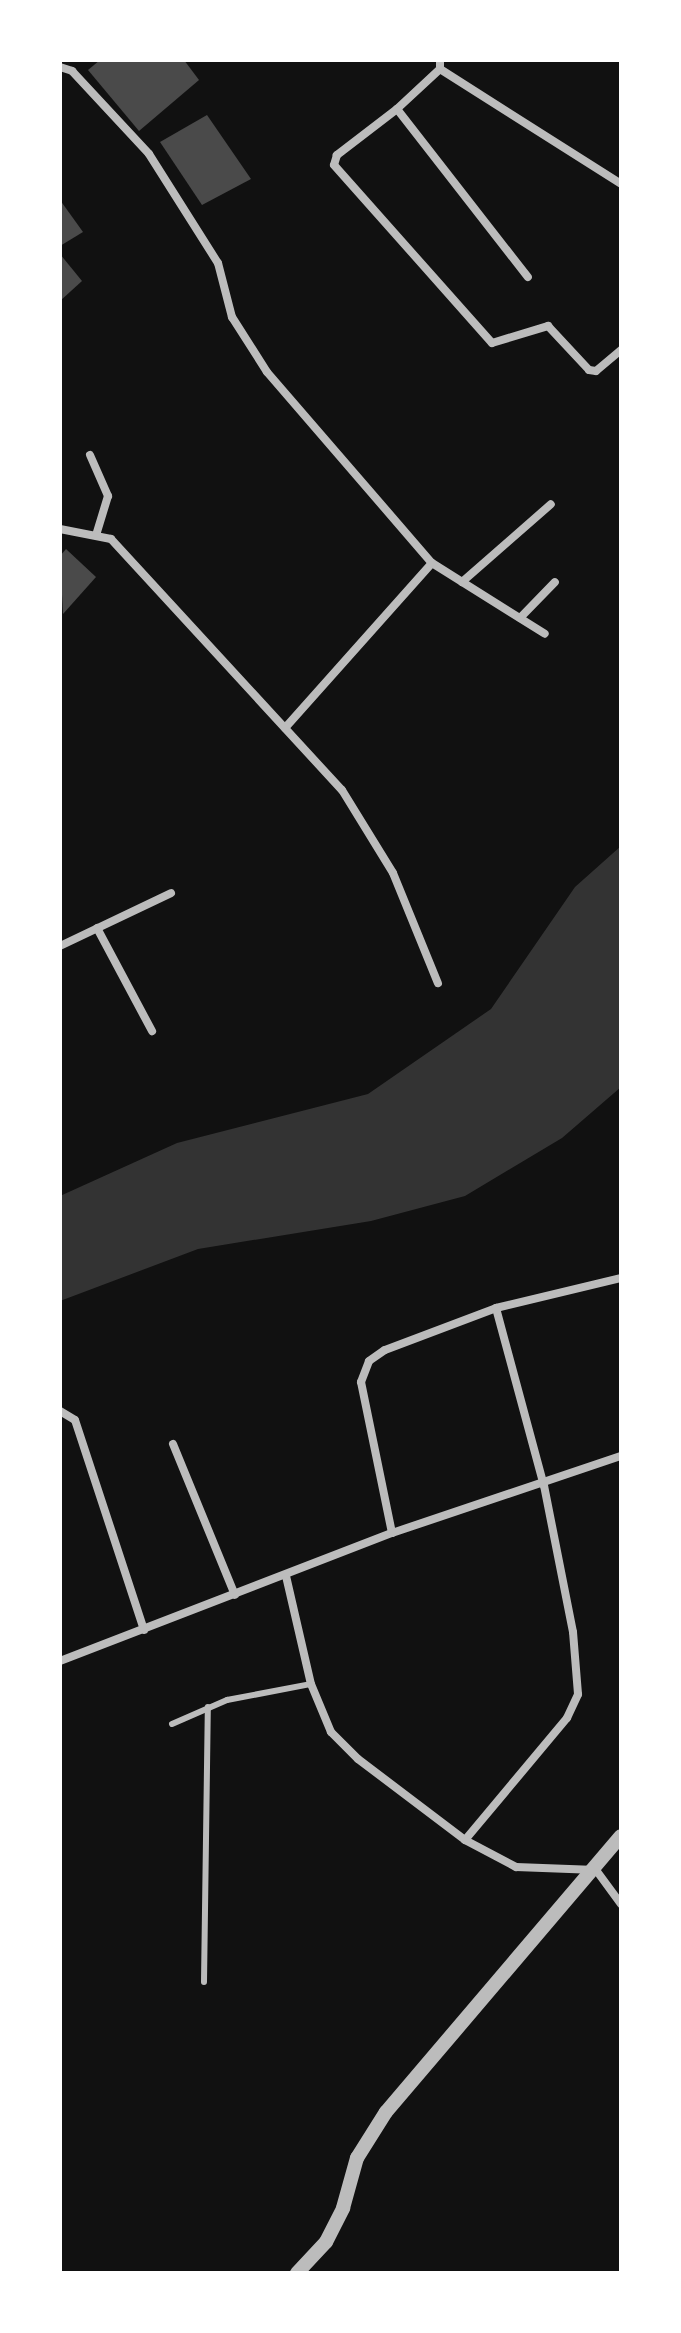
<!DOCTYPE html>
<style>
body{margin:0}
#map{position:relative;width:681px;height:2333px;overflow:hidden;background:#111;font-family:Helvetica,sans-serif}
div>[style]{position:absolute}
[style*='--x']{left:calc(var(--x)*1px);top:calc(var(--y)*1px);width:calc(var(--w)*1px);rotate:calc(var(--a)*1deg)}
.water>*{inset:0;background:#333}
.building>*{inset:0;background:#4a4a4a}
.service>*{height:6px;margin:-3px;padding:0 3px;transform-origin:3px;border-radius:3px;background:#bcbcbc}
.minor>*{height:8px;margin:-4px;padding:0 4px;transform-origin:4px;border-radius:4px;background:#bcbcbc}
.tertiary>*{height:14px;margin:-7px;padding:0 7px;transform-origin:7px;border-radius:7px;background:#bcbcbc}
span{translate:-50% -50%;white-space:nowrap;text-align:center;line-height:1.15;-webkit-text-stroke:6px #fff;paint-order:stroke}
.frame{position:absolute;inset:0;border:62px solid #fff;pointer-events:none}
</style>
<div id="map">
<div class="water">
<div style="clip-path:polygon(621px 846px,621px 1087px,562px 1138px,465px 1196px,371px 1221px,198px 1249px,60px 1301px,60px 1196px,177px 1143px,368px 1094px,491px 1009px,575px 887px)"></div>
</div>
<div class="building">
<div style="clip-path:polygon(100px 60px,184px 60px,199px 80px,139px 131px,88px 70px)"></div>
<div style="clip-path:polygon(207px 115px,251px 179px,202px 205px,160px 142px)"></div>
<div style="clip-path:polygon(60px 200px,83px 232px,60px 246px)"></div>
<div style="clip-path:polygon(60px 254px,82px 281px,60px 301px)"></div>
<div style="clip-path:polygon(66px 549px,96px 577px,63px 614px,60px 556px)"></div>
</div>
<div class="service">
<div style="--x:172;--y:1724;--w:60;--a:-23.6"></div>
<div style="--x:227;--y:1700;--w:86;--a:-10.8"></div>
<div style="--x:204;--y:1982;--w:275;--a:-89.2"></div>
</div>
<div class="minor">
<div style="--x:440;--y:60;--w:9;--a:90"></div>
<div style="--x:440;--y:69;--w:59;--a:137.1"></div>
<div style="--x:397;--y:109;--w:213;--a:52.1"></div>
<div style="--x:60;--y:67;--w:13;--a:18"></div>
<div style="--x:72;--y:71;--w:113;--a:47.1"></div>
<div style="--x:149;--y:154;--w:129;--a:57.7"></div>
<div style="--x:218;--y:263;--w:56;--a:75.5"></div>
<div style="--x:232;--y:317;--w:65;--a:57.5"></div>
<div style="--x:267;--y:372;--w:252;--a:49.2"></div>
<div style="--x:432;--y:563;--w:133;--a:32.1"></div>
<div style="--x:440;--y:69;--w:214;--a:32.4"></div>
<div style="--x:397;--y:109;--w:76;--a:142.5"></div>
<div style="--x:337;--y:155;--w:10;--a:107"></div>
<div style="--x:334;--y:165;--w:238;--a:48.4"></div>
<div style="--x:492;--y:343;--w:59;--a:-16.9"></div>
<div style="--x:548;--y:326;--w:60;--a:47"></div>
<div style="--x:589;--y:370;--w:7;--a:8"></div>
<div style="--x:596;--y:371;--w:33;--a:-40"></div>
<div style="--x:90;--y:455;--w:45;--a:66.3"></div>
<div style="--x:108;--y:496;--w:38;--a:107"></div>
<div style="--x:60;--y:529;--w:52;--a:11.1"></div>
<div style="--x:111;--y:539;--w:341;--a:47.4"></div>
<div style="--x:342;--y:790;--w:97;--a:58.4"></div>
<div style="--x:393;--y:873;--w:119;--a:67.8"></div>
<div style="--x:462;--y:582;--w:118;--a:-41.2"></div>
<div style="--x:520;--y:618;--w:50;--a:-45.8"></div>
<div style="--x:285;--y:728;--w:221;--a:-48.3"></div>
<div style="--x:97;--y:928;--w:117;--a:61.9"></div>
<div style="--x:60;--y:946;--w:123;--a:-25.5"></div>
<div style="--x:60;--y:1411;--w:17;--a:31"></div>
<div style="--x:75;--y:1420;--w:221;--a:71.8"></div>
<div style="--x:173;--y:1444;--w:163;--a:67.7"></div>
<div style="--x:392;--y:1533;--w:154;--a:-101.6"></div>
<div style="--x:361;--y:1382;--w:22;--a:-69"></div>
<div style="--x:369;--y:1361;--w:19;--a:-35"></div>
<div style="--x:385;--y:1350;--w:119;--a:-20.7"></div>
<div style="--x:496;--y:1308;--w:129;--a:-13.5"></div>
<div style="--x:286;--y:1576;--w:111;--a:77"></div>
<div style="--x:311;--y:1684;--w:52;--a:67.4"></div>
<div style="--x:331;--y:1732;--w:38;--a:45"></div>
<div style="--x:358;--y:1759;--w:134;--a:37.1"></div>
<div style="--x:465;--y:1840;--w:58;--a:27.9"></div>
<div style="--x:516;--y:1867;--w:80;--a:2.1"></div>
<div style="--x:596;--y:1870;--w:42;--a:53.7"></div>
<div style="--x:60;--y:1661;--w:356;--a:-21.1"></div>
<div style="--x:392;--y:1533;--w:242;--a:-18.6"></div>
<div style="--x:465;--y:1840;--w:159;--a:-50.1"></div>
<div style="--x:567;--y:1718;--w:26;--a:-65"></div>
<div style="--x:578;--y:1694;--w:62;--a:-94.6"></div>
<div style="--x:573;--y:1632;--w:149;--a:-101.2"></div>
<div style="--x:544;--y:1486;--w:184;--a:-105.1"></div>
</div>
<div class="tertiary">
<div style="--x:297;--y:2273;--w:42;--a:-46.9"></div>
<div style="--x:326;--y:2242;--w:38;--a:-63"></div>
<div style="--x:343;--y:2208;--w:52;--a:-74.4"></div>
<div style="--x:357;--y:2158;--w:54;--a:-57.8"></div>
<div style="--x:386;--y:2112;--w:362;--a:-49.6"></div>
</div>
<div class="frame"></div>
</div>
